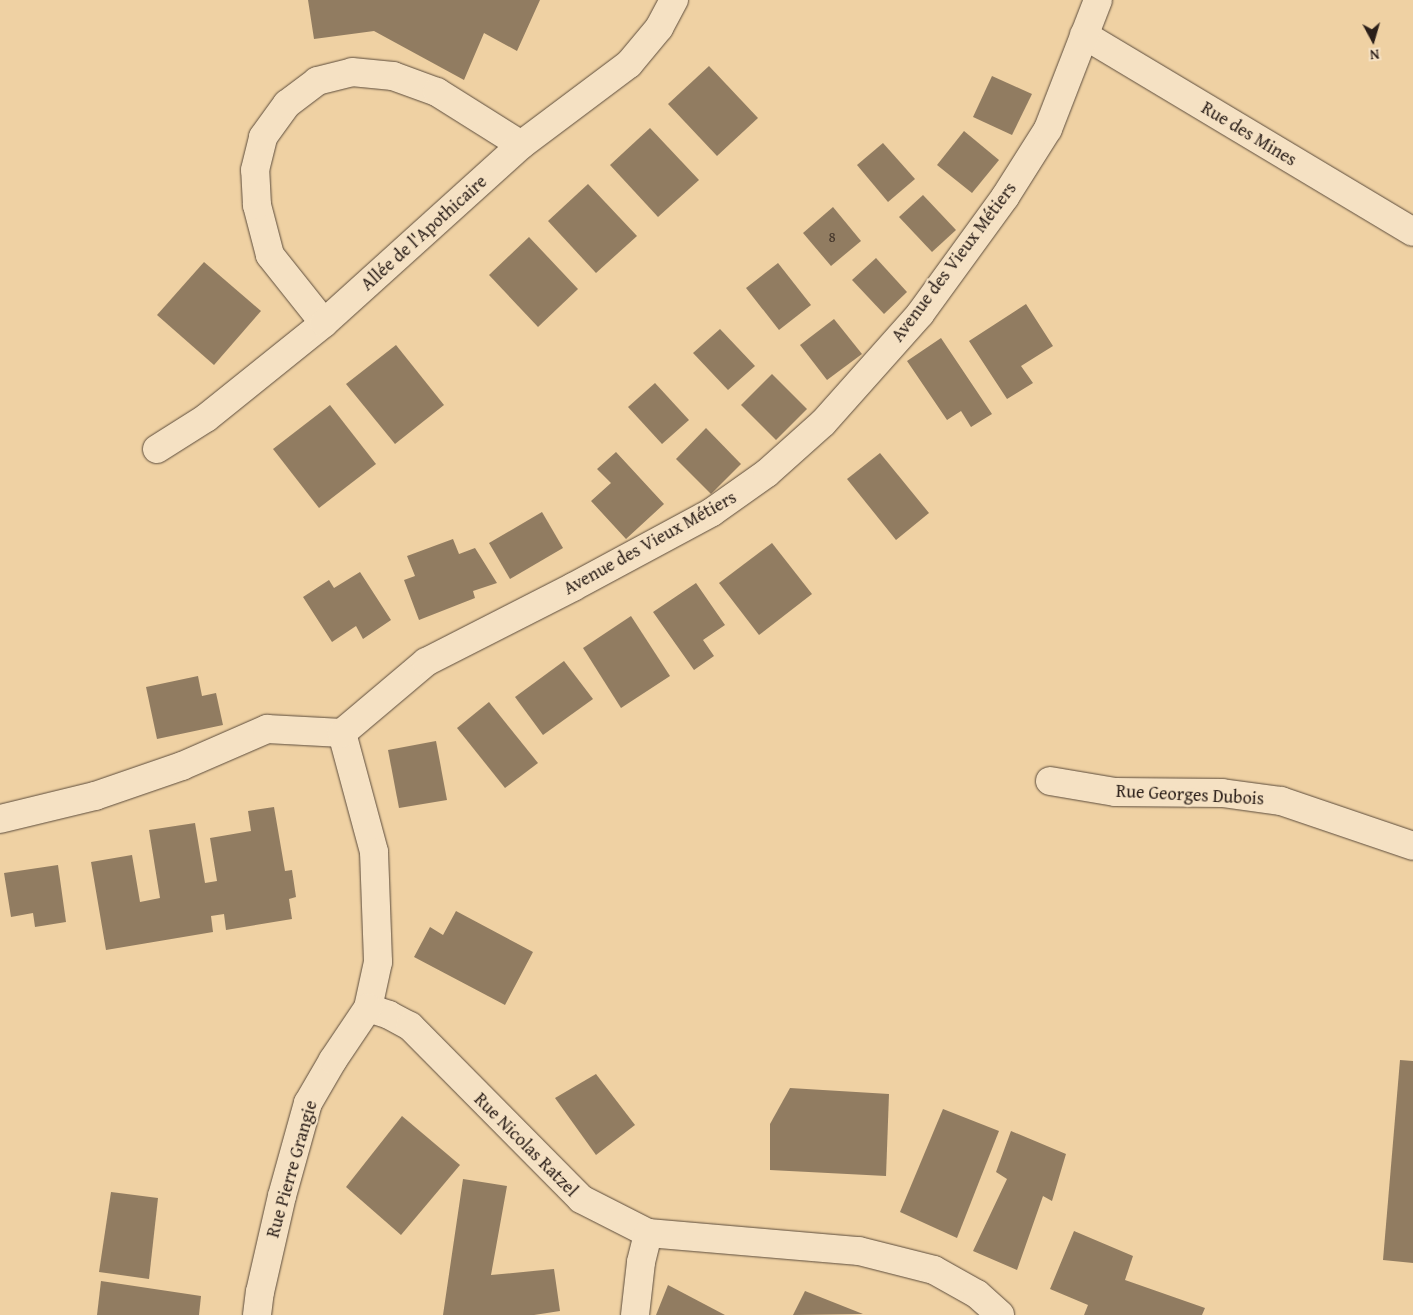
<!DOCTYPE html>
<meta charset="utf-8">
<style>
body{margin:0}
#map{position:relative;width:1413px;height:1315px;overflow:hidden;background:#efd1a3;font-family:"Gentium Book Plus",serif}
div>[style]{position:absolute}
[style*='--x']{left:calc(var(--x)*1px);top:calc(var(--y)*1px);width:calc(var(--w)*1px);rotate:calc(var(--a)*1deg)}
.building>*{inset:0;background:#917c61}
.roads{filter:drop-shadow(0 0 1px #5c4c3c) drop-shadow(0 0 1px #5c4c3c)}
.street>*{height:28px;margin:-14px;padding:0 14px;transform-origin:14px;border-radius:14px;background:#f5e1c3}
span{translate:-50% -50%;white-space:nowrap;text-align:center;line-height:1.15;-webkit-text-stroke:4.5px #f5e1c3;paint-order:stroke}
.number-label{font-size:15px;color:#44362b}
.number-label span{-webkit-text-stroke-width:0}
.street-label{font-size:18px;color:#2b1f19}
.north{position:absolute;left:1348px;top:15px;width:50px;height:50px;-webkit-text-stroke:4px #f5e1c3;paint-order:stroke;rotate:174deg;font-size:14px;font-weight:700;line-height:20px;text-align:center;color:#2b1f19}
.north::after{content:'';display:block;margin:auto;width:18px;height:22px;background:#2b1f19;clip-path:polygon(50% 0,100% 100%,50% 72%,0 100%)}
</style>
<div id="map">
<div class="building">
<div style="clip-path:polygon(308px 0,540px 0,517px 51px,484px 33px,464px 80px,374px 31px,314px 39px)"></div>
<div style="clip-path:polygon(709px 66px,758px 118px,717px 156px,668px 104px)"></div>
<div style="clip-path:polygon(992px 76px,1032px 94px,1012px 135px,973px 117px)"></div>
<div style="clip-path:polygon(650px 128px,699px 180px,658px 217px,610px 165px)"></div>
<div style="clip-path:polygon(964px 131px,999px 160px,972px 193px,937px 165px)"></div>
<div style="clip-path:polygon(883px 143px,915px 179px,888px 202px,857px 165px)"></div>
<div style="clip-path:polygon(588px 184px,637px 236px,596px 273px,548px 221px)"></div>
<div style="clip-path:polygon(923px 195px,956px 230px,932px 252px,899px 217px)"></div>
<div style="clip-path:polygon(833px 207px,861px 241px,831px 266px,803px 233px)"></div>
<div style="clip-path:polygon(529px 237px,578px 289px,538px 327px,489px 275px)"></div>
<div style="clip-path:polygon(876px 258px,907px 292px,884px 314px,852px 280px)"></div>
<div style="clip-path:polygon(204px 262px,261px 311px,214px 365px,157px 315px)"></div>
<div style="clip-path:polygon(778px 263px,811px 305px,779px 330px,746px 288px)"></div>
<div style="clip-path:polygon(1026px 304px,1053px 346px,1021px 366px,1033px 383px,1007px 399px,969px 341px)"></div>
<div style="clip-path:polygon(834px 319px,862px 354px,827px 380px,800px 345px)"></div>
<div style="clip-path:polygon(720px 329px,755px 366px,728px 390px,693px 353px)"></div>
<div style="clip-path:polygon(941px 338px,992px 414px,971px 427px,961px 411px,947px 420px,907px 361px)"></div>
<div style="clip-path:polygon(396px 345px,444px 405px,395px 444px,346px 384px)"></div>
<div style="clip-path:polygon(772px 374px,807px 409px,776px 440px,741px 405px)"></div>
<div style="clip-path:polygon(655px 383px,689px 420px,662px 444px,628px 407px)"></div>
<div style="clip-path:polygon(330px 405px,376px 464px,319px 508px,273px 449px)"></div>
<div style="clip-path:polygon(706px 428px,741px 464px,711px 494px,676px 459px)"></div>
<div style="clip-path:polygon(616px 452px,664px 504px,626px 539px,591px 501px,611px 483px,597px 469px)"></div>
<div style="clip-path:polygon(880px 453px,929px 513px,896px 540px,847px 479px)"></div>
<div style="clip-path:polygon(542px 512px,563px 548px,510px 579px,489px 543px)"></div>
<div style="clip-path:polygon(453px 539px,459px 554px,475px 548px,497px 583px,473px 591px,475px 598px,419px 620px,404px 580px,415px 576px,407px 556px)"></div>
<div style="clip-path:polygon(772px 543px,812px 594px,759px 635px,719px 583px)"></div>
<div style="clip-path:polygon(360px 572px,391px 620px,363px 639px,356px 626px,332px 642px,303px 597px,329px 580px,334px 588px)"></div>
<div style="clip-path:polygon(696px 583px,725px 625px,703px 640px,714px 656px,694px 670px,653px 612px)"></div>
<div style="clip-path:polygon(631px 616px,670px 676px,621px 708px,583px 648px)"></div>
<div style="clip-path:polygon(564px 661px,593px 699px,543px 735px,515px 697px)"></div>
<div style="clip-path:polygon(198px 676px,202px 696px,216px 693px,223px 725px,157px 739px,146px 687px)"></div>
<div style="clip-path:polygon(489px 702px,538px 763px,505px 788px,457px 728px)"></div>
<div style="clip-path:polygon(436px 741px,447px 800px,399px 808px,388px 750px)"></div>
<div style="clip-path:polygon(274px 807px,285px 871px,292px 870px,296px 897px,289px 899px,292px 919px,226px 930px,224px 914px,211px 916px,213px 932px,106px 950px,91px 862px,132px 855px,140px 902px,160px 898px,149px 830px,195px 823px,205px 883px,217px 881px,210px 838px,251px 831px,248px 811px)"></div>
<div style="clip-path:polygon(58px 865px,66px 922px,35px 927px,33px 913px,11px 917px,4px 873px)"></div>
<div style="clip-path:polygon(456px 911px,533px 952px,505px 1005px,414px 957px,430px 927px,443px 935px)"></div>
<div style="clip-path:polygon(1400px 1060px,1413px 1061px,1413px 1263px,1383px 1260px)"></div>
<div style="clip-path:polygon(596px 1074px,635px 1125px,596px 1155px,555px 1098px)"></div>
<div style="clip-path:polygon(790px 1088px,889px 1094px,886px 1176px,770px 1170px,770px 1124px)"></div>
<div style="clip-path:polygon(943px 1109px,999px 1131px,957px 1238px,900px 1212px)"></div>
<div style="clip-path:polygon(402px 1116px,460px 1165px,401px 1235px,346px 1187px)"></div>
<div style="clip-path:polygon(1011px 1131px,1066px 1154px,1052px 1201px,1043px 1196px,1017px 1270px,973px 1251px,1007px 1179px,996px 1172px)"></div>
<div style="clip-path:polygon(463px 1179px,507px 1186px,491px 1275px,554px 1269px,560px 1311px,534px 1315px,443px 1315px)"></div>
<div style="clip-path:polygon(111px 1192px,158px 1198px,149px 1279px,99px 1272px)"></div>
<div style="clip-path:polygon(1074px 1231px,1133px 1256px,1125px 1280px,1205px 1308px,1202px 1315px,1084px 1315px,1088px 1305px,1050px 1289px)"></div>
<div style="clip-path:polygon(101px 1281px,201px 1296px,199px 1315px,97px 1315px)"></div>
<div style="clip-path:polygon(668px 1285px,725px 1315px,656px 1315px)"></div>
<div style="clip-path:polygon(805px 1291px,863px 1314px,793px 1315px)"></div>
</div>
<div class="roads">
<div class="street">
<div style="--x:1084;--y:35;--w:383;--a:30.9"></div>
<div style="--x:324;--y:323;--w:87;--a:-128.5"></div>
<div style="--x:270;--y:255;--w:52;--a:-104.6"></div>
<div style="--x:257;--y:205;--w:35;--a:-93"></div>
<div style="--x:255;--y:170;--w:34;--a:-76"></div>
<div style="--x:263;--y:137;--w:41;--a:-54"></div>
<div style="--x:287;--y:104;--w:38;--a:-37"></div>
<div style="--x:317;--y:81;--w:36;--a:-14"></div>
<div style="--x:352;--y:72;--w:41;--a:5.6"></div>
<div style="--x:393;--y:76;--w:47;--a:20"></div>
<div style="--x:437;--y:92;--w:99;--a:32.2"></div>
<div style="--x:157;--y:449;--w:58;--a:-32.3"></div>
<div style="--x:206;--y:418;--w:151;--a:-38.8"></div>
<div style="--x:324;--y:323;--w:266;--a:-42.1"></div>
<div style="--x:521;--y:145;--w:135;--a:-36.9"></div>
<div style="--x:629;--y:64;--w:47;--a:-50.2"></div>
<div style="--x:659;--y:28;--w:32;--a:-62"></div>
<div style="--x:342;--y:733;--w:123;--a:74.9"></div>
<div style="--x:374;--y:852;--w:110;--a:87.9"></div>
<div style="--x:378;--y:962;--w:47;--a:102.3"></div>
<div style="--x:368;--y:1008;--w:22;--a:18"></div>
<div style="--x:389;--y:1015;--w:24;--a:28"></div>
<div style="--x:410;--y:1026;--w:243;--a:45.3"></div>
<div style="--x:581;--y:1199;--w:75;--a:26.9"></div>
<div style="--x:648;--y:1233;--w:212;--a:4.9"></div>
<div style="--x:859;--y:1251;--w:77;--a:14.2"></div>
<div style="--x:934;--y:1270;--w:49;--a:29.2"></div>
<div style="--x:977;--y:1294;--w:31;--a:42"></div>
<div style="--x:1050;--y:781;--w:66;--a:9.6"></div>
<div style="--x:1115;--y:792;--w:107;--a:0.5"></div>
<div style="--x:1222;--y:793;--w:60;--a:7.7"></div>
<div style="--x:1281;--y:801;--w:139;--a:18.8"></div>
<div style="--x:0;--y:819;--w:98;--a:-13.6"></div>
<div style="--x:95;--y:796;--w:92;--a:-19"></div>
<div style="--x:182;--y:766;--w:93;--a:-23.5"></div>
<div style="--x:267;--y:729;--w:75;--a:3.1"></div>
<div style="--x:342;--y:733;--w:110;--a:-40.2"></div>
<div style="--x:426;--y:662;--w:165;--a:-27"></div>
<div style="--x:573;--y:587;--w:158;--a:-28.3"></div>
<div style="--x:712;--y:512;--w:67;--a:-35.3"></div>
<div style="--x:767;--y:473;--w:75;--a:-41.8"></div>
<div style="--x:823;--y:423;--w:146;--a:-48.3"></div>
<div style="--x:920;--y:314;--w:145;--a:-54"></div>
<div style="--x:1005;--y:197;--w:80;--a:-57.7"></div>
<div style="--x:1048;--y:129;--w:138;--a:-68.8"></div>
<div style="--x:257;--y:1315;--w:23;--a:-83"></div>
<div style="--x:260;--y:1292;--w:98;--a:-77.1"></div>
<div style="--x:282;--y:1196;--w:97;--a:-74.4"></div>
<div style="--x:308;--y:1103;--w:50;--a:-59.8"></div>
<div style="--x:333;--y:1060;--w:63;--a:-56.1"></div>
<div style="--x:635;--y:1315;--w:53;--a:-83.5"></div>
<div style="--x:641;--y:1262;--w:30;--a:-76"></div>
</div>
</div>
<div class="number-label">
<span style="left:832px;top:237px">8</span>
</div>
<div class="street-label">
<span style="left:1249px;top:134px;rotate:31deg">Rue des Mines</span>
<span style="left:424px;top:233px;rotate:-42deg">Allée de l'Apothicaire</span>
<span style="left:954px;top:262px;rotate:-53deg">Avenue des Vieux Métiers</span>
<span style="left:650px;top:543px;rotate:-29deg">Avenue des Vieux Métiers</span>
<span style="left:1190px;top:795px;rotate:3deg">Rue Georges Dubois</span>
<span style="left:526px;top:1145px;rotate:45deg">Rue Nicolas Ratzel</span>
<span style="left:292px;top:1169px;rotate:-74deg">Rue Pierre Grangie</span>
</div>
<div class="north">N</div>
</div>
